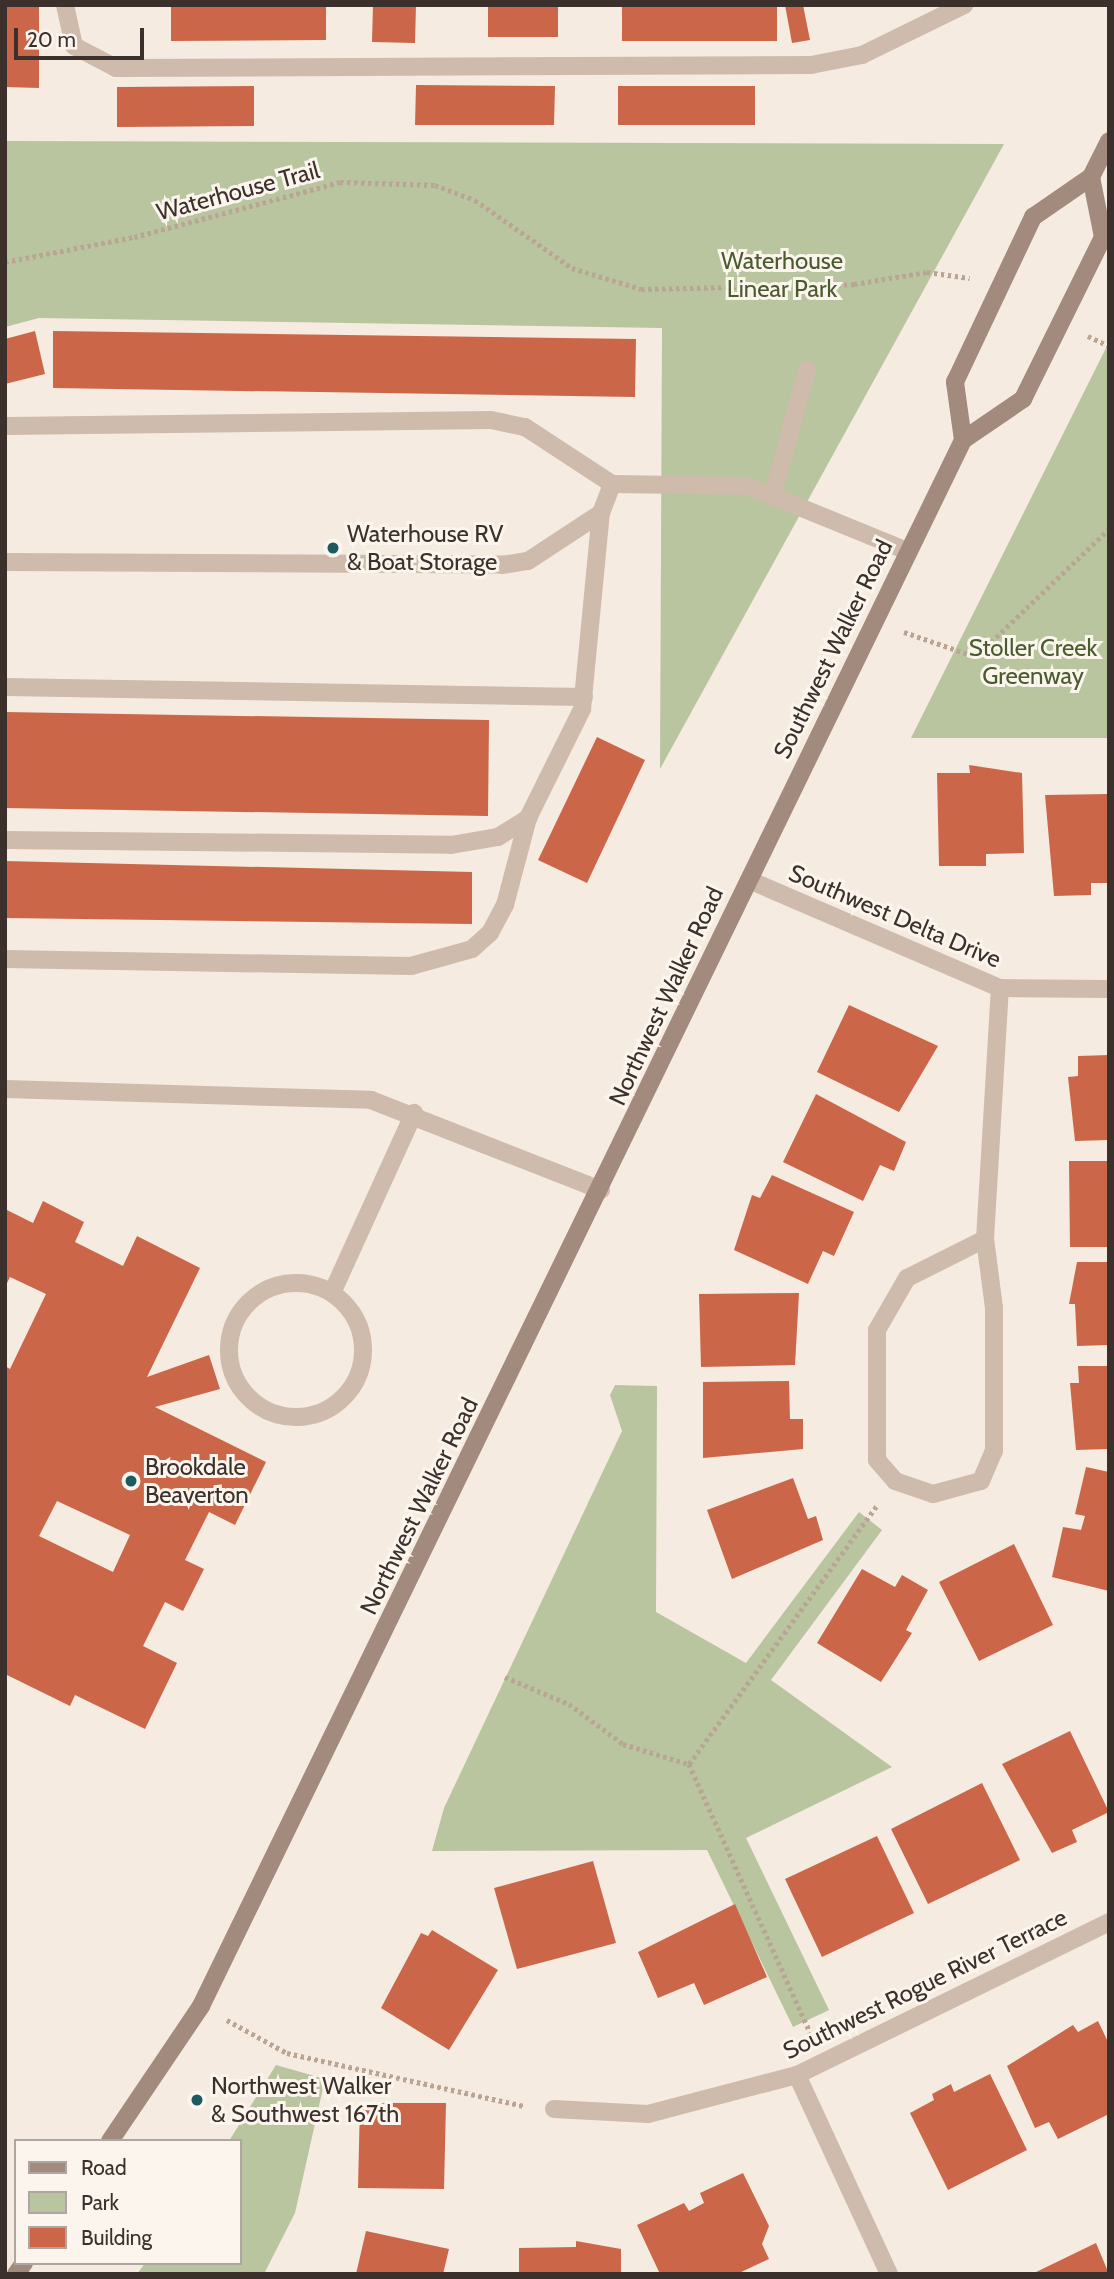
<!DOCTYPE html>
<style>
body{margin:0}
#map{position:relative;width:1114px;height:2279px;overflow:hidden;background:#f5ebe0;font-family:Cabin,sans-serif}
div>[style]{position:absolute}
[style*='--x']{left:calc(var(--x)*1px);top:calc(var(--y)*1px);width:calc(var(--w)*1px);rotate:calc(var(--a)*1deg)}
.green>*{inset:0;background:#b8c59f}
.building>*{inset:0;background:#cb6748}
.path>*{height:4.5px;margin-top:-2.25px;transform-origin:0;background:repeating-linear-gradient(90deg,#baa595 0 3.5px,transparent 0 7px)}
.lane>*{height:18px;margin:-9px;padding:0 9px;transform-origin:9px;border-radius:9px;background:#cebbab}
.lane>.ring{margin:-9px;padding:0;box-sizing:content-box;background:none;border:18px solid #cebbab;border-radius:50%}
.street>*{height:18px;margin:-9px;padding:0 9px;transform-origin:9px;border-radius:9px;background:#cebbab}
.secondary>*{height:18px;margin:-9px;padding:0 9px;transform-origin:9px;border-radius:9px;background:#a28a7c}
.dots>*{width:19px;height:19px;translate:-50% -50%;box-sizing:border-box;border:4px solid #fbf5ee;border-radius:50%}
span{translate:-50% -50%;white-space:nowrap;text-align:center;line-height:1.15;-webkit-text-stroke:6px #fbf5ee;paint-order:stroke}
.street-label{font-size:24px;color:#3b302b}
.park-label{font-size:24px;color:#4a5b2d}
.poi-label{font-size:24px;color:#3b302b}
.left{translate:0 -50%;text-align:left}
.frame{position:absolute;inset:0;border:7px solid #3b302b;pointer-events:none}
.legend{position:absolute;left:14px;top:2139px;width:228px;height:126px;box-sizing:border-box;background:#fbf5ee;border:2px solid #aea6a0;margin:0;padding:9px 12px;list-style:none;font-size:21px;color:#3b302b}
.legend li{display:flex;align-items:center;gap:14px;height:35px}
.legend b{width:35px;border:2px solid #aea6a0}
.scale{position:absolute;left:14px;top:28px;width:130px;height:32px;box-sizing:border-box;border:4px solid #3b302b;border-top:0;padding-left:9px;font-size:21px;line-height:24px;white-space:nowrap;color:#3b302b;-webkit-text-stroke:5px #fbf5ee;paint-order:stroke}
</style>
<div id="map">
<div class="green">
<div style="clip-path:polygon(5px 141px,1004px 144px,660px 769px,662px 328px,39px 318px,5px 327px)"></div>
<div style="clip-path:polygon(1109px 342px,1109px 738px,911px 738px)"></div>
<div style="clip-path:polygon(615px 1385px,657px 1386px,656px 1612px,746px 1663px,859px 1512px,882px 1530px,771px 1680px,892px 1767px,746px 1838px,829px 2010px,793px 2027px,707px 1850px,432px 1851px,444px 1808px,622px 1431px,610px 1395px)"></div>
<div style="clip-path:polygon(276px 2065px,325px 2079px,295px 2213px,264px 2274px,137px 2274px,145px 2263px,240px 2263px,240px 2141px,229px 2141px)"></div>
</div>
<div class="building">
<div style="clip-path:polygon(5px 5px,39px 5px,39px 88px,5px 87px)"></div>
<div style="clip-path:polygon(171px 5px,326px 5px,326px 40px,171px 41px)"></div>
<div style="clip-path:polygon(373px 5px,416px 5px,415px 43px,372px 42px)"></div>
<div style="clip-path:polygon(488px 5px,558px 5px,558px 37px,488px 37px)"></div>
<div style="clip-path:polygon(622px 5px,777px 5px,777px 41px,622px 41px)"></div>
<div style="clip-path:polygon(785px 5px,803px 5px,810px 40px,792px 43px)"></div>
<div style="clip-path:polygon(416px 85px,555px 86px,554px 125px,415px 125px)"></div>
<div style="clip-path:polygon(254px 86px,254px 126px,117px 127px,117px 87px)"></div>
<div style="clip-path:polygon(618px 86px,755px 86px,755px 125px,618px 125px)"></div>
<div style="clip-path:polygon(35px 331px,45px 374px,5px 384px,5px 339px)"></div>
<div style="clip-path:polygon(53px 331px,636px 339px,635px 397px,53px 388px)"></div>
<div style="clip-path:polygon(5px 712px,489px 720px,488px 816px,5px 808px)"></div>
<div style="clip-path:polygon(597px 737px,645px 760px,587px 883px,538px 860px)"></div>
<div style="clip-path:polygon(969px 765px,1022px 773px,1024px 853px,986px 854px,986px 866px,939px 866px,937px 773px,970px 773px)"></div>
<div style="clip-path:polygon(1109px 794px,1109px 883px,1091px 883px,1091px 895px,1054px 896px,1045px 795px)"></div>
<div style="clip-path:polygon(5px 861px,472px 872px,472px 924px,5px 918px)"></div>
<div style="clip-path:polygon(849px 1005px,938px 1046px,899px 1112px,817px 1072px)"></div>
<div style="clip-path:polygon(1109px 1055px,1109px 1140px,1075px 1141px,1068px 1077px,1078px 1076px,1078px 1056px)"></div>
<div style="clip-path:polygon(816px 1094px,906px 1142px,894px 1171px,880px 1165px,863px 1201px,783px 1162px)"></div>
<div style="clip-path:polygon(1069px 1161px,1109px 1161px,1109px 1247px,1070px 1247px)"></div>
<div style="clip-path:polygon(772px 1175px,854px 1212px,834px 1256px,823px 1251px,808px 1284px,734px 1250px,752px 1195px,760px 1198px)"></div>
<div style="clip-path:polygon(evenodd,43px 1201px,84px 1222px,75px 1242px,123px 1266px,137px 1236px,200px 1268px,147px 1377px,209px 1355px,220px 1389px,155px 1407px,266px 1462px,235px 1525px,209px 1512px,185px 1560px,204px 1569px,183px 1611px,165px 1602px,143px 1646px,177px 1663px,145px 1729px,75px 1695px,70px 1706px,5px 1674px,5px 1366px,10px 1369px,46px 1294px,10px 1277px,5px 1287px,5px 1209px,33px 1223px,43px 1201px,57px 1501px,130px 1535px,113px 1572px,39px 1536px,57px 1501px)"></div>
<div style="clip-path:polygon(1077px 1262px,1109px 1262px,1109px 1345px,1077px 1346px,1075px 1304px,1069px 1304px)"></div>
<div style="clip-path:polygon(799px 1293px,795px 1365px,701px 1367px,699px 1294px)"></div>
<div style="clip-path:polygon(1078px 1366px,1109px 1366px,1109px 1449px,1076px 1450px,1070px 1383px,1079px 1383px)"></div>
<div style="clip-path:polygon(789px 1381px,790px 1419px,803px 1419px,803px 1449px,703px 1458px,703px 1382px)"></div>
<div style="clip-path:polygon(1086px 1467px,1109px 1472px,1109px 1591px,1052px 1577px,1063px 1527px,1081px 1530px,1085px 1516px,1075px 1514px)"></div>
<div style="clip-path:polygon(793px 1478px,808px 1519px,816px 1516px,823px 1540px,732px 1579px,707px 1510px)"></div>
<div style="clip-path:polygon(1014px 1544px,1053px 1625px,979px 1661px,939px 1582px)"></div>
<div style="clip-path:polygon(862px 1569px,895px 1587px,902px 1575px,928px 1590px,906px 1630px,912px 1633px,881px 1682px,817px 1643px)"></div>
<div style="clip-path:polygon(1070px 1731px,1109px 1812px,1072px 1830px,1077px 1842px,1052px 1853px,1002px 1764px)"></div>
<div style="clip-path:polygon(982px 1783px,1020px 1860px,928px 1904px,891px 1829px)"></div>
<div style="clip-path:polygon(877px 1836px,914px 1913px,822px 1957px,785px 1879px)"></div>
<div style="clip-path:polygon(593px 1861px,616px 1943px,517px 1969px,494px 1888px)"></div>
<div style="clip-path:polygon(735px 1904px,767px 1977px,704px 2005px,694px 1983px,658px 1998px,638px 1952px)"></div>
<div style="clip-path:polygon(432px 1930px,498px 1970px,449px 2050px,381px 2008px,421px 1933px,428px 1936px)"></div>
<div style="clip-path:polygon(1098px 2021px,1109px 2044px,1109px 2114px,1058px 2139px,1049px 2122px,1035px 2128px,1007px 2066px,1073px 2025px,1078px 2032px)"></div>
<div style="clip-path:polygon(990px 2074px,1027px 2150px,948px 2190px,910px 2113px,934px 2100px,932px 2094px,951px 2084px,954px 2092px)"></div>
<div style="clip-path:polygon(360px 2103px,446px 2103px,444px 2189px,358px 2188px)"></div>
<div style="clip-path:polygon(743px 2173px,769px 2226px,762px 2244px,769px 2259px,737px 2274px,660px 2274px,637px 2225px,684px 2203px,689px 2211px,704px 2203px,700px 2193px)"></div>
<div style="clip-path:polygon(366px 2231px,449px 2249px,443px 2274px,356px 2274px)"></div>
<div style="clip-path:polygon(576px 2241px,621px 2249px,621px 2274px,519px 2274px,519px 2248px,576px 2247px)"></div>
<div style="clip-path:polygon(1096px 2243px,1109px 2274px,1032px 2274px)"></div>
</div>
<div class="path">
<div style="--x:5;--y:262;--w:131;--a:-11"></div>
<div style="--x:134;--y:237;--w:213;--a:-14.9"></div>
<div style="--x:340;--y:182;--w:95;--a:1.8"></div>
<div style="--x:435;--y:185;--w:43;--a:20.6"></div>
<div style="--x:475;--y:200;--w:118;--a:35"></div>
<div style="--x:572;--y:268;--w:72;--a:16.9"></div>
<div style="--x:641;--y:289;--w:213;--a:-1.3"></div>
<div style="--x:854;--y:284;--w:74;--a:-9.3"></div>
<div style="--x:927;--y:272;--w:43;--a:7.9"></div>
<div style="--x:1088;--y:336;--w:23;--a:25"></div>
<div style="--x:904;--y:632;--w:68;--a:19"></div>
<div style="--x:968;--y:654;--w:26;--a:-28"></div>
<div style="--x:991;--y:642;--w:163;--a:-43.8"></div>
<div style="--x:505;--y:1677;--w:69;--a:22.9"></div>
<div style="--x:569;--y:1704;--w:67;--a:36.5"></div>
<div style="--x:623;--y:1744;--w:69;--a:16.9"></div>
<div style="--x:689;--y:1764;--w:321;--a:-54"></div>
<div style="--x:689;--y:1764;--w:296;--a:65.7"></div>
<div style="--x:227;--y:2020;--w:68;--a:28.8"></div>
<div style="--x:287;--y:2053;--w:244;--a:12.6"></div>
</div>
<div class="lane">
<div style="--x:65;--y:5;--w:42;--a:77.6"></div>
<div style="--x:74;--y:46;--w:47;--a:27.6"></div>
<div style="--x:116;--y:68;--w:695;--a:-0.25"></div>
<div style="--x:811;--y:65;--w:52;--a:-11.1"></div>
<div style="--x:862;--y:55;--w:114;--a:-26.1"></div>
<div style="--x:5;--y:426;--w:486;--a:-0.7"></div>
<div style="--x:491;--y:420;--w:35;--a:12"></div>
<div style="--x:525;--y:427;--w:104;--a:33.2"></div>
<div style="--x:612;--y:484;--w:136;--a:0.8"></div>
<div style="--x:748;--y:486;--w:172;--a:22.2"></div>
<div style="--x:773;--y:494;--w:129;--a:-74.7"></div>
<div style="--x:5;--y:562;--w:497;--a:0.3"></div>
<div style="--x:502;--y:565;--w:26;--a:-9"></div>
<div style="--x:528;--y:561;--w:87;--a:-33.3"></div>
<div style="--x:5;--y:687;--w:579;--a:0.99"></div>
<div style="--x:5;--y:840;--w:446;--a:0.6"></div>
<div style="--x:451;--y:845;--w:48;--a:-9.7"></div>
<div style="--x:498;--y:837;--w:36;--a:-32"></div>
<div style="--x:5;--y:959;--w:406;--a:1"></div>
<div style="--x:411;--y:966;--w:63;--a:-15.6"></div>
<div style="--x:472;--y:949;--w:24;--a:-42"></div>
<div style="--x:490;--y:933;--w:32;--a:-62"></div>
<div style="--x:505;--y:905;--w:90;--a:-75.2"></div>
<div style="--x:528;--y:818;--w:122;--a:-63.6"></div>
<div style="--x:582;--y:709;--w:197;--a:-84.5"></div>
<div style="--x:601;--y:513;--w:31;--a:-69"></div>
<div style="--x:5;--y:1089;--w:366;--a:1.7"></div>
<div style="--x:371;--y:1100;--w:247;--a:21.4"></div>
<div class="ring" style="left:229px;top:1283px;width:116px;height:116px"></div>
<div style="--x:332;--y:1293;--w:198;--a:-65.5"></div>
</div>
<div class="street">
<div style="--x:749;--y:880;--w:273;--a:23.3"></div>
<div style="--x:1000;--y:988;--w:109;--a:0.5"></div>
<div style="--x:985;--y:1239;--w:87;--a:153.4"></div>
<div style="--x:907;--y:1278;--w:60;--a:120"></div>
<div style="--x:877;--y:1330;--w:130;--a:90"></div>
<div style="--x:877;--y:1460;--w:28;--a:49"></div>
<div style="--x:895;--y:1481;--w:40;--a:18.9"></div>
<div style="--x:933;--y:1494;--w:50;--a:-15.2"></div>
<div style="--x:981;--y:1481;--w:33;--a:-67"></div>
<div style="--x:994;--y:1451;--w:143;--a:-90"></div>
<div style="--x:994;--y:1308;--w:70;--a:-97.4"></div>
<div style="--x:985;--y:1239;--w:251;--a:-86.6"></div>
<div style="--x:797;--y:2075;--w:219;--a:65.2"></div>
<div style="--x:554;--y:2109;--w:94;--a:3"></div>
<div style="--x:648;--y:2114;--w:154;--a:-14.7"></div>
<div style="--x:797;--y:2075;--w:347;--a:-26.1"></div>
</div>
<div class="secondary">
<div style="--x:963;--y:440;--w:59;--a:-97.9"></div>
<div style="--x:955;--y:382;--w:183;--a:-64.7"></div>
<div style="--x:1033;--y:217;--w:70;--a:-34.6"></div>
<div style="--x:1091;--y:177;--w:40;--a:-63.4"></div>
<div style="--x:110;--y:2141;--w:163;--a:-56"></div>
<div style="--x:201;--y:2006;--w:1742;--a:-64.05"></div>
<div style="--x:963;--y:440;--w:73;--a:-34.3"></div>
<div style="--x:1023;--y:399;--w:181;--a:-63.7"></div>
<div style="--x:1103;--y:237;--w:61;--a:-101.3"></div>
<div style="--x:16;--y:2274;--w:14;--a:-54"></div>
</div>
<div class="dots">
<div style="left:333px;top:548px;background:#1d5b60"></div>
<div style="left:131px;top:1481px;background:#1d5b60"></div>
<div style="left:197px;top:2100px;background:#1d5b60"></div>
</div>
<div class="street-label">
<span style="left:238px;top:191px;rotate:-15deg">Waterhouse Trail</span>
<span style="left:833px;top:649px;rotate:-64deg">Southwest Walker Road</span>
<span style="left:895px;top:916px;rotate:23deg">Southwest Delta Drive</span>
<span style="left:666px;top:996px;rotate:-65deg">Northwest Walker Road</span>
<span style="left:419px;top:1506px;rotate:-64deg">Northwest Walker Road</span>
<span style="left:925px;top:1984px;rotate:-26deg">Southwest Rogue River Terrace</span>
</div>
<div class="park-label">
<span style="left:782px;top:275px">Waterhouse<br>Linear Park</span>
<span style="left:1033px;top:662px">Stoller Creek<br>Greenway</span>
</div>
<div class="poi-label">
<span class="left" style="left:347px;top:548px">Waterhouse RV<br>&amp; Boat Storage</span>
<span class="left" style="left:145px;top:1481px">Brookdale<br>Beaverton</span>
<span class="left" style="left:211px;top:2100px">Northwest Walker<br>&amp; Southwest 167th</span>
</div>
<div class="frame"></div>
<ul class="legend">
<li><b style="height:9px;background:#a28a7c"></b>Road</li>
<li><b style="height:19px;background:#b8c59f"></b>Park</li>
<li><b style="height:19px;background:#cb6748"></b>Building</li>
</ul>
<div class="scale">20 m</div>
</div>
